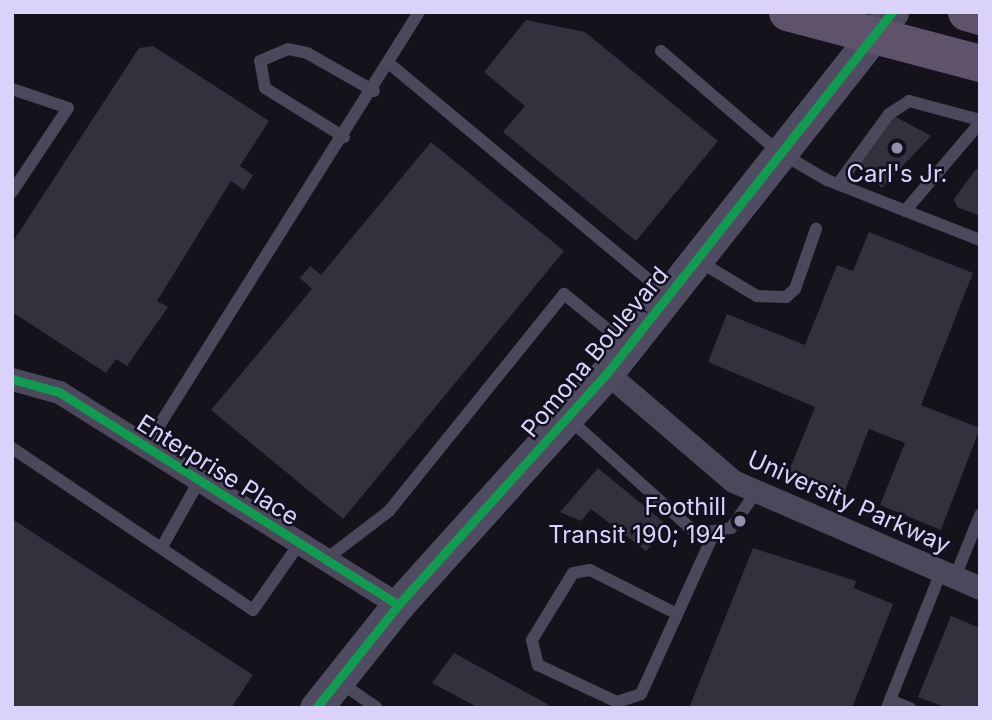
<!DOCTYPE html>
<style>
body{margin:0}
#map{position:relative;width:992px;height:720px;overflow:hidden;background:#15121c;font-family:Inter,sans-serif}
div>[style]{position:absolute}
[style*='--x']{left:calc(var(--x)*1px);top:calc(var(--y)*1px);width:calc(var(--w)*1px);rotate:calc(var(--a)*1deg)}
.building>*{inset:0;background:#34303e}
.lane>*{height:12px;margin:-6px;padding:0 6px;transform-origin:6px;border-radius:6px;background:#4b485b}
.street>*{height:23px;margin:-11.5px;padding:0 11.5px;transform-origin:11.5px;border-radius:11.5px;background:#4b485b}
.secondary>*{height:33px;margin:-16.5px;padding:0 16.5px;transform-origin:16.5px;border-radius:16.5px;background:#4f4c62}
.primary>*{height:37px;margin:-18.5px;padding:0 18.5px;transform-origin:18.5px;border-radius:18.5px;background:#5f536c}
.cycleway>*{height:9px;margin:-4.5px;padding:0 4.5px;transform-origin:4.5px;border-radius:4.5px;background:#139951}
.dots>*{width:19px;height:19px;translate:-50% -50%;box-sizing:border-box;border:4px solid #130f1f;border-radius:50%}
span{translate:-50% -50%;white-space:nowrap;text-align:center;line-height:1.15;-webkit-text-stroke:5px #130f1f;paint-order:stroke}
.poi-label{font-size:24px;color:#dbd2fa}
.right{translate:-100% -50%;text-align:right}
.street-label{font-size:24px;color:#dbd2fa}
.frame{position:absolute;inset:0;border:14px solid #dbd2fa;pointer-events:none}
</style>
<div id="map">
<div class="building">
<div style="clip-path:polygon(526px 20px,585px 32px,718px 141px,636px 241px,503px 132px,525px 106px,484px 72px)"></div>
<div style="clip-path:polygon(153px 46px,269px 121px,240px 166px,253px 175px,244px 190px,231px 181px,157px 301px,168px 307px,127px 366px,116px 359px,106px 373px,12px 312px,12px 243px,139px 48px)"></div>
<div style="clip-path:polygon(894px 116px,931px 136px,882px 188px,856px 167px)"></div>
<div style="clip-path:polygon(431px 142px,564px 251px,343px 519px,211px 410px,312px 289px,300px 278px,310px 266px,321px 275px)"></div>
<div style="clip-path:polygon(976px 169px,980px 170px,980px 216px,957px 207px,954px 199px)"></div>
<div style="clip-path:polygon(869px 232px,973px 273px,921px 405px,980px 428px,941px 530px,880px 505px,905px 443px,869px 429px,844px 493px,789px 471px,815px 407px,708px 362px,727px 314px,805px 345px,837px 265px,853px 271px)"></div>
<div style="clip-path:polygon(598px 468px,667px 525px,646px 551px,591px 509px,581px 521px,560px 512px)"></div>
<div style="clip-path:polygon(12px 519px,253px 675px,231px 708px,12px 708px)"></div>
<div style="clip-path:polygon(753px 548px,856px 581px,854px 588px,893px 604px,852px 708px,689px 708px)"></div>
<div style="clip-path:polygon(951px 616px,980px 628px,980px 708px,947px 708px,918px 697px)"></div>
<div style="clip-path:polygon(454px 653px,549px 705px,547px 708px,479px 708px,432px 683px)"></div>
</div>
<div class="lane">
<div style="--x:661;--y:51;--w:155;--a:40.6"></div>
<div style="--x:779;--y:152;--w:56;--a:30.3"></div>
<div style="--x:827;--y:180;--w:164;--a:21.4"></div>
<div style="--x:391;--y:65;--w:361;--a:39.8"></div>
<div style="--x:12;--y:89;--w:59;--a:18.7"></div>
<div style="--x:68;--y:108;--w:101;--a:123.7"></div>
<div style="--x:344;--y:137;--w:93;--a:-148.2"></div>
<div style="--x:265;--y:88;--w:27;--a:-100"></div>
<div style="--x:260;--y:61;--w:30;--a:-23"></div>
<div style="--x:288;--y:49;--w:19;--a:12"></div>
<div style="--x:307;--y:53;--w:77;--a:29.6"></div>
<div style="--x:838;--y:184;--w:87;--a:-53.9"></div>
<div style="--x:889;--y:114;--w:24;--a:-33"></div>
<div style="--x:909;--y:101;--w:73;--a:15"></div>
<div style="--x:905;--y:211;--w:116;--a:-49.6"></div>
<div style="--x:697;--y:260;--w:70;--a:31"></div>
<div style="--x:757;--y:296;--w:29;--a:2"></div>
<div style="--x:786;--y:297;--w:12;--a:-42"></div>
<div style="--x:795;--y:289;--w:64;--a:-70.7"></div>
<div style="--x:568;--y:418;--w:173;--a:42"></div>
<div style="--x:697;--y:534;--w:35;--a:-10"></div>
<div style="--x:731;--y:528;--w:44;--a:-55.2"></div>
<div style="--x:12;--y:448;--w:290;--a:33.9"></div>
<div style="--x:253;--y:610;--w:80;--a:-55.1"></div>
<div style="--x:145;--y:448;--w:515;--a:-57.85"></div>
<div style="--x:162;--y:547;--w:76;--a:-60.7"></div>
<div style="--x:325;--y:560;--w:81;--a:-37.4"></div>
<div style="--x:389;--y:511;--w:279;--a:-51.1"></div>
<div style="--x:564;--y:294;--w:81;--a:39"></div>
<div style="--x:955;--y:577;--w:67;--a:-68"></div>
<div style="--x:677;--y:614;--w:97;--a:-153.2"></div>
<div style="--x:590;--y:570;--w:17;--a:170"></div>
<div style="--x:573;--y:573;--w:79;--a:121.5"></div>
<div style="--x:532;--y:640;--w:26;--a:77"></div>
<div style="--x:538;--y:665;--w:87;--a:25.1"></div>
<div style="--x:617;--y:702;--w:25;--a:-18"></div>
<div style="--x:641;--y:694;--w:175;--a:-65.6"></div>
<div style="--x:338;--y:681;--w:47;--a:34.7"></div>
<div style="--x:890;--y:700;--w:138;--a:-68.3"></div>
<div style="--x:887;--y:708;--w:9;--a:-69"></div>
<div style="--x:890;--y:700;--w:22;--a:22"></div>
</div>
<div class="street">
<div style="--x:607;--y:373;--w:166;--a:40.6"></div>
<div style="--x:733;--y:481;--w:269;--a:23.4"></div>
<div style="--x:12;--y:379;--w:49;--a:15.5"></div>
<div style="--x:59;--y:392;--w:400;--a:32.1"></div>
</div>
<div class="secondary">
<div style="--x:316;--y:708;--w:132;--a:-51.5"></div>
<div style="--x:398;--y:605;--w:312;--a:-48"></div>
<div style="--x:607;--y:373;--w:460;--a:-51.7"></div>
</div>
<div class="primary">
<div style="--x:787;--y:12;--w:200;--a:14.8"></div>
<div style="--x:966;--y:12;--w:15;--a:16"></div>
</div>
<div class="cycleway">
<div style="--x:12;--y:379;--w:49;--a:15.5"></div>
<div style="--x:59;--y:392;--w:400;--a:32.1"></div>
<div style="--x:316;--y:708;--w:132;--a:-51.5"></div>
<div style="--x:398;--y:605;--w:312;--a:-48"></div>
<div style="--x:607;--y:373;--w:460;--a:-51.7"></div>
</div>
<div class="dots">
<div style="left:897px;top:148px;background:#968fac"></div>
<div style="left:740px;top:521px;background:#968fac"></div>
</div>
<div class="poi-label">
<span style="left:897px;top:174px">Carl's Jr.</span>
<span class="right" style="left:726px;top:521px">Foothill<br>Transit 190; 194</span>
</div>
<div class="street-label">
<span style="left:595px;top:352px;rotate:-50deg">Pomona Boulevard</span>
<span style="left:218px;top:470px;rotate:32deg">Enterprise Place</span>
<span style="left:849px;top:502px;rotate:24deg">University Parkway</span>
</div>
<div class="frame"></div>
</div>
